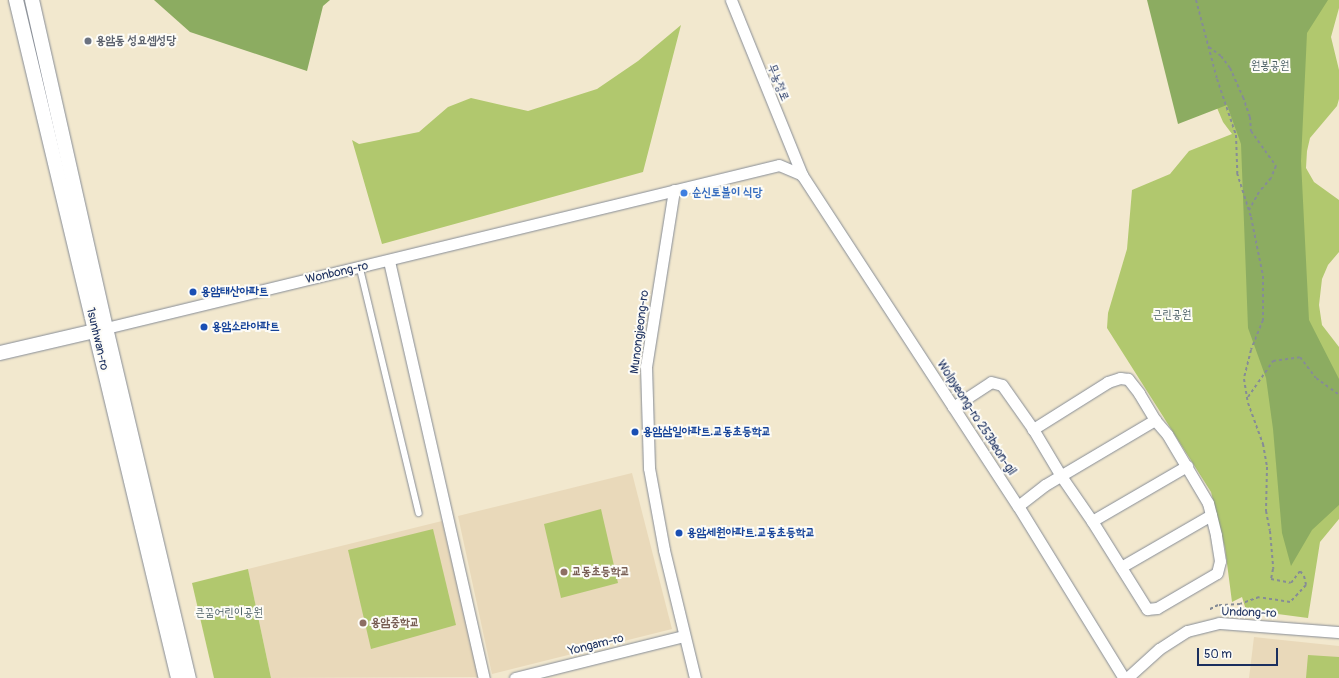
<!DOCTYPE html>
<meta charset="utf-8">
<style>
body{margin:0}
#map{position:relative;width:1339px;height:678px;overflow:hidden;background:#f2e8ce;font-family:Pangolin,"Poor Story",sans-serif}
div>[style]{position:absolute}
[style*='--x']{left:calc(var(--x)*1px);top:calc(var(--y)*1px);width:calc(var(--w)*1px);rotate:calc(var(--a)*1deg)}
.built>*{inset:0;background:#e9d9ba}
.green>*{inset:0;background:#b1c86e}
.forest>*{inset:0;background:#8cac61}
.path>*{height:2px;margin-top:-1px;transform-origin:0;background:repeating-linear-gradient(90deg,#868c96 0 3px,transparent 0 6px)}
.roads{filter:drop-shadow(0 0 1px #868c96) drop-shadow(0 0 1px #868c96)}
.service>*{height:5.5px;margin:-2.75px;padding:0 2.75px;transform-origin:2.75px;border-radius:2.75px;background:#fff}
.minor>*{height:11px;margin:-5.5px;padding:0 5.5px;transform-origin:5.5px;border-radius:5.5px;background:#fff}
.tertiary>*{height:14px;margin:-7px;padding:0 7px;transform-origin:7px;border-radius:7px;background:#fff}
.dots>*{width:11px;height:11px;translate:-50% -50%;box-sizing:border-box;border:2px solid #fdfcf7;border-radius:50%}
span{translate:-50% -50%;white-space:nowrap;text-align:center;line-height:1.15;-webkit-text-stroke:4px #fdfcf7;paint-order:stroke}
.worship-label{font-size:12px;color:#5b616d;font-weight:700}
.left{translate:0 -50%;text-align:left}
.park-label{font-size:12px;color:#485d63}
.street-label{font-size:12px;color:#1b2f5e}
.shop-label{font-size:12px;color:#366cbe;font-weight:700}
.transit-label{font-size:12px;color:#164399;font-weight:700}
.education-label{font-size:12px;color:#785e54;font-weight:700}
.scale{position:absolute;left:1197px;top:648px;width:81px;height:18px;box-sizing:border-box;border:2px solid #1b2f5e;border-top:0;padding-left:5px;font-size:12px;line-height:14px;white-space:nowrap;color:#1b2f5e;-webkit-text-stroke:3px #fdfcf7;paint-order:stroke}
</style>
<div id="map">
<div class="built">
<div style="clip-path:polygon(632px 473px,672px 629px,492px 674px,458px 516px)"></div>
<div style="clip-path:polygon(442px 521px,479px 677px,271px 678px,248px 569px)"></div>
<div style="clip-path:polygon(1254px 637px,1339px 646px,1339px 678px,1249px 678px)"></div>
</div>
<div class="green">
<div style="clip-path:polygon(1175px 0,1339px 0,1339px 8px,1331px 37px,1339px 70px,1339px 99px,1337px 106px,1310px 138px,1307px 151px,1306px 168px,1314px 182px,1339px 200px,1339px 252px,1328px 265px,1322px 279px,1319px 305px,1322px 325px,1339px 347px,1339px 519px,1320px 542px,1308px 618px,1246px 610px,1242px 597px,1232px 602px,1225px 548px,1211px 492px,1107px 328px,1108px 313px,1127px 249px,1132px 190px,1170px 174px,1189px 151px,1232px 134px,1223px 122px,1209px 89px)"></div>
<div style="clip-path:polygon(681px 25px,643px 172px,382px 244px,352px 140px,359px 144px,419px 132px,448px 107px,471px 98px,528px 111px,597px 89px,638px 61px)"></div>
<div style="clip-path:polygon(601px 509px,618px 583px,561px 598px,544px 524px)"></div>
<div style="clip-path:polygon(433px 529px,456px 625px,371px 649px,348px 550px)"></div>
<div style="clip-path:polygon(248px 569px,271px 678px,214px 678px,192px 583px)"></div>
<div style="clip-path:polygon(1308px 655px,1339px 657px,1339px 678px,1306px 678px)"></div>
</div>
<div class="forest">
<div style="clip-path:polygon(154px 0,330px 0,323px 6px,307px 71px,190px 32px)"></div>
<div style="clip-path:polygon(1147px 0,1328px 0,1307px 33px,1301px 161px,1309px 320px,1339px 379px,1339px 505px,1312px 530px,1291px 566px,1282px 533px,1273px 429px,1266px 378px,1248px 328px,1241px 144px,1227px 105px,1178px 124px)"></div>
</div>
<div class="path">
<div style="--x:1196;--y:0;--w:82;--a:75.1"></div>
<div style="--x:1217;--y:79;--w:59;--a:71.3"></div>
<div style="--x:1236;--y:135;--w:38;--a:88"></div>
<div style="--x:1237;--y:173;--w:46;--a:72.3"></div>
<div style="--x:1251;--y:217;--w:60;--a:78.5"></div>
<div style="--x:1263;--y:276;--w:44;--a:90"></div>
<div style="--x:1263;--y:320;--w:32;--a:112"></div>
<div style="--x:1251;--y:350;--w:30;--a:104"></div>
<div style="--x:1244;--y:379;--w:24;--a:81"></div>
<div style="--x:1248;--y:403;--w:44;--a:69.9"></div>
<div style="--x:1263;--y:444;--w:23;--a:80"></div>
<div style="--x:1267;--y:467;--w:44;--a:91.3"></div>
<div style="--x:1266;--y:511;--w:20;--a:79"></div>
<div style="--x:1270;--y:531;--w:38;--a:85"></div>
<div style="--x:1273;--y:569;--w:10;--a:101"></div>
<div style="--x:1271;--y:579;--w:20;--a:11"></div>
<div style="--x:1291;--y:583;--w:15;--a:-53"></div>
<div style="--x:1300;--y:571;--w:6;--a:51"></div>
<div style="--x:1304;--y:576;--w:9;--a:77"></div>
<div style="--x:1306;--y:585;--w:23;--a:133"></div>
<div style="--x:1290;--y:602;--w:31;--a:-171"></div>
<div style="--x:1259;--y:597;--w:20;--a:160"></div>
<div style="--x:1240;--y:604;--w:22;--a:177"></div>
<div style="--x:1218;--y:605;--w:11;--a:153"></div>
<div style="--x:1209;--y:47;--w:15;--a:37"></div>
<div style="--x:1221;--y:56;--w:15;--a:53"></div>
<div style="--x:1230;--y:68;--w:32;--a:66"></div>
<div style="--x:1243;--y:97;--w:21;--a:71"></div>
<div style="--x:1250;--y:117;--w:14;--a:86"></div>
<div style="--x:1251;--y:131;--w:43;--a:54.5"></div>
<div style="--x:1276;--y:166;--w:13;--a:113"></div>
<div style="--x:1271;--y:178;--w:18;--a:131"></div>
<div style="--x:1259;--y:192;--w:21;--a:119"></div>
<div style="--x:1248;--y:397;--w:44;--a:-55.2"></div>
<div style="--x:1273;--y:361;--w:27;--a:-8"></div>
<div style="--x:1300;--y:357;--w:26;--a:53"></div>
<div style="--x:1316;--y:378;--w:29;--a:36"></div>
</div>
<div class="roads">
<div class="service">
<div style="--x:360;--y:267;--w:253;--a:76.5"></div>
</div>
<div class="minor">
<div style="--x:731;--y:0;--w:189;--a:67.9"></div>
<div style="--x:802;--y:175;--w:395;--a:56.9"></div>
<div style="--x:1018;--y:506;--w:202;--a:58.4"></div>
<div style="--x:674;--y:190;--w:178;--a:99"></div>
<div style="--x:646;--y:366;--w:102;--a:88.3"></div>
<div style="--x:649;--y:468;--w:83;--a:79.6"></div>
<div style="--x:664;--y:550;--w:132;--a:76.4"></div>
<div style="--x:389;--y:261;--w:428;--a:77.2"></div>
<div style="--x:106;--y:328;--w:692;--a:-13.61"></div>
<div style="--x:779;--y:165;--w:25;--a:23"></div>
<div style="--x:953;--y:407;--w:45;--a:-33.3"></div>
<div style="--x:991;--y:382;--w:11;--a:15"></div>
<div style="--x:1002;--y:385;--w:54;--a:54.8"></div>
<div style="--x:1033;--y:429;--w:55;--a:59.2"></div>
<div style="--x:1061;--y:476;--w:55;--a:55.4"></div>
<div style="--x:1092;--y:521;--w:104;--a:58"></div>
<div style="--x:1147;--y:609;--w:10;--a:-6"></div>
<div style="--x:1157;--y:608;--w:69;--a:-30.3"></div>
<div style="--x:1217;--y:573;--w:12;--a:-76"></div>
<div style="--x:1220;--y:561;--w:26;--a:-99"></div>
<div style="--x:1216;--y:535;--w:33;--a:-104"></div>
<div style="--x:1208;--y:503;--w:80;--a:-120.7"></div>
<div style="--x:1167;--y:434;--w:18;--a:-131"></div>
<div style="--x:1155;--y:420;--w:31;--a:-121"></div>
<div style="--x:1139;--y:393;--w:18;--a:-128"></div>
<div style="--x:1128;--y:379;--w:8;--a:-173"></div>
<div style="--x:1120;--y:378;--w:13;--a:162"></div>
<div style="--x:1108;--y:382;--w:89;--a:147.9"></div>
<div style="--x:1018;--y:506;--w:34;--a:-38"></div>
<div style="--x:1045;--y:485;--w:128;--a:-30.6"></div>
<div style="--x:1092;--y:521;--w:110;--a:-30.1"></div>
<div style="--x:1121;--y:567;--w:104;--a:-30"></div>
<div style="--x:515;--y:678;--w:174;--a:-14"></div>
<div style="--x:1127;--y:678;--w:43;--a:-42.2"></div>
<div style="--x:1159;--y:649;--w:33;--a:-33"></div>
<div style="--x:1187;--y:631;--w:33;--a:-14"></div>
<div style="--x:1219;--y:623;--w:120;--a:4.3"></div>
</div>
<div class="tertiary">
<div style="--x:16;--y:0;--w:697;--a:76.56"></div>
<div style="--x:32;--y:0;--w:336;--a:77.3"></div>
<div style="--x:106;--y:328;--w:360;--a:76.7"></div>
<div style="--x:0;--y:353;--w:106;--a:-13.1"></div>
</div>
</div>
<div class="dots">
<div style="left:88px;top:41px;background:#6b7280"></div>
<div style="left:684px;top:193px;background:#3f7fe0"></div>
<div style="left:193px;top:292px;background:#1a4fb4"></div>
<div style="left:204px;top:327px;background:#1a4fb4"></div>
<div style="left:635px;top:432px;background:#1a4fb4"></div>
<div style="left:679px;top:533px;background:#1a4fb4"></div>
<div style="left:564px;top:572px;background:#8d6e63"></div>
<div style="left:363px;top:623px;background:#8d6e63"></div>
</div>
<div class="worship-label">
<span class="left" style="left:96px;top:41px">용암동 성요셉성당</span>
</div>
<div class="park-label">
<span style="left:1270px;top:66px">원봉공원</span>
<span style="left:1172px;top:315px">근린공원</span>
<span style="left:229px;top:613px">큰꿈어린이공원</span>
</div>
<div class="street-label">
<span style="left:778px;top:83px;rotate:68deg">무농정로</span>
<span style="left:337px;top:273px;rotate:-13deg">Wonbong-ro</span>
<span style="left:640px;top:332px;rotate:-83deg">Munongjeong-ro</span>
<span style="left:97px;top:339px;rotate:77deg">1sunhwan-ro</span>
<span style="left:976px;top:418px;rotate:57deg">Wolpyeong-ro 253beon-gil</span>
<span style="left:1249px;top:613px;rotate:2deg">Undong-ro</span>
<span style="left:596px;top:645px;rotate:-14deg">Yongam-ro</span>
</div>
<div class="shop-label">
<span class="left" style="left:692px;top:193px">순신토불이 식당</span>
</div>
<div class="transit-label">
<span class="left" style="left:201px;top:292px">용암태산아파트</span>
<span class="left" style="left:212px;top:327px">용암소라아파트</span>
<span class="left" style="left:643px;top:432px">용암삼일아파트.교동초등학교</span>
<span class="left" style="left:687px;top:533px">용암세원아파트.교동초등학교</span>
</div>
<div class="education-label">
<span class="left" style="left:572px;top:572px">교동초등학교</span>
<span class="left" style="left:371px;top:623px">용암중학교</span>
</div>
<div class="scale">50 m</div>
</div>
